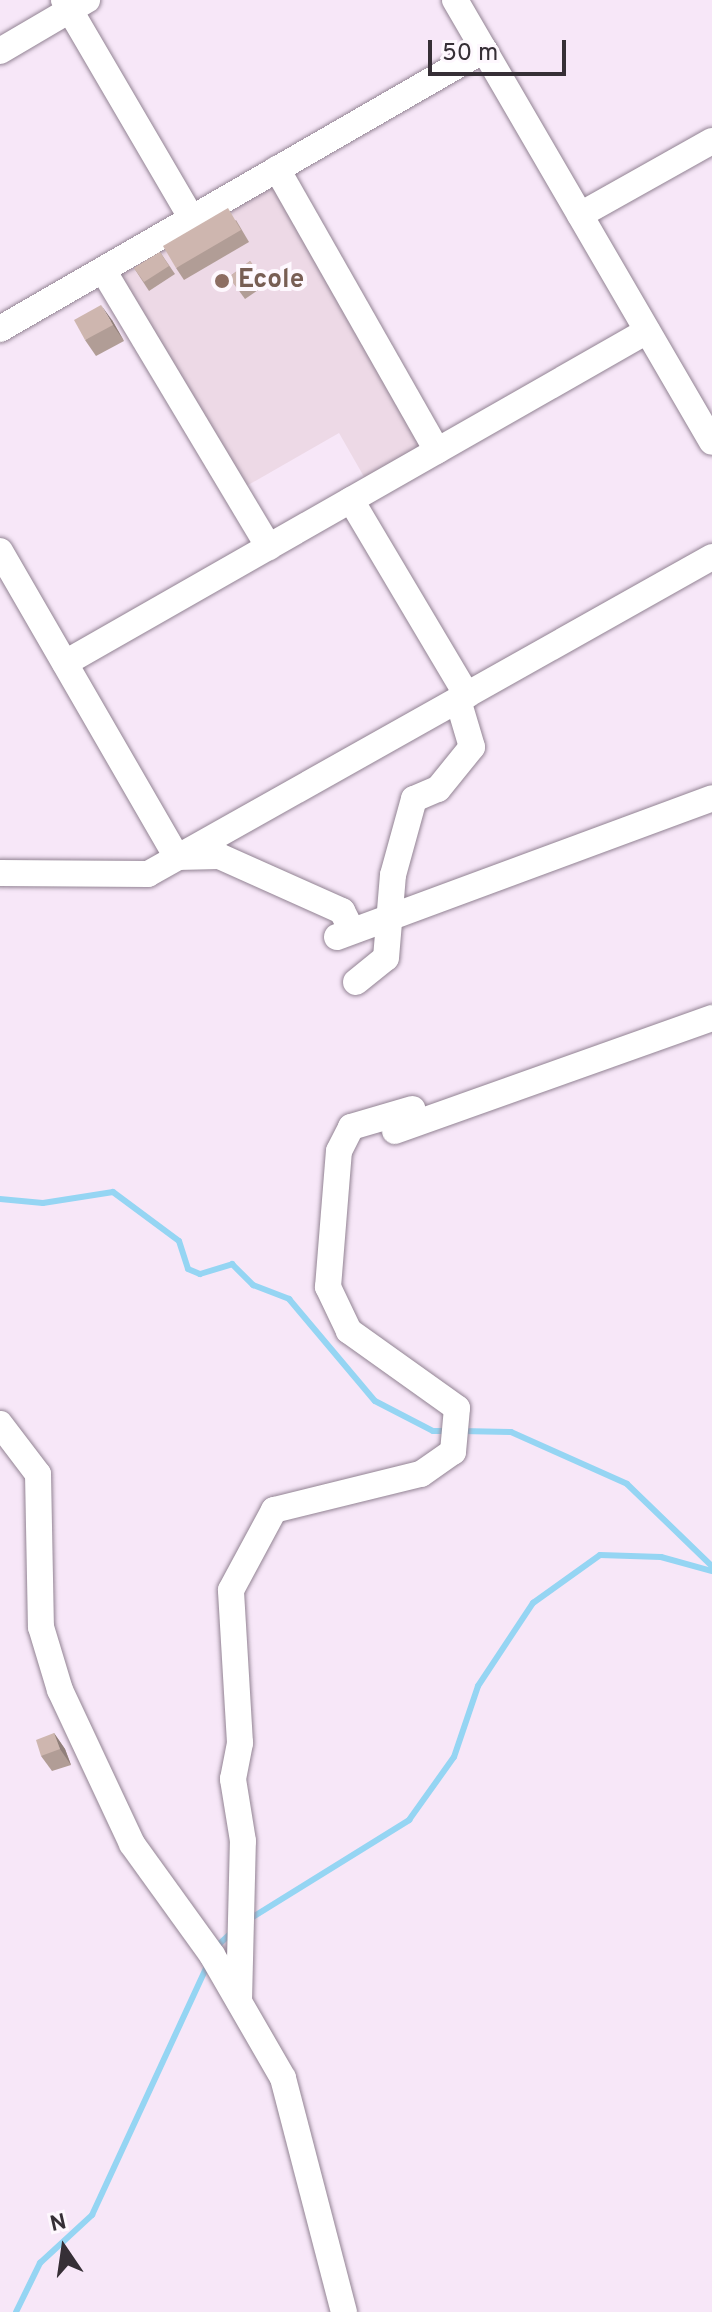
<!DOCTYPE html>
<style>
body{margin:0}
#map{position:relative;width:712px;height:2312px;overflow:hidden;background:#f7e7f8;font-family:Overpass,sans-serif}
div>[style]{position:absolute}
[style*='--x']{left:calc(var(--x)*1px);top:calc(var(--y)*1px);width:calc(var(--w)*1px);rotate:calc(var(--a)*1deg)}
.education>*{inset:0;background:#edd9e6}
.stream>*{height:6px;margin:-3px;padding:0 3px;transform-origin:3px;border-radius:3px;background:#95d5f3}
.roads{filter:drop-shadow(0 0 2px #928393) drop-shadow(0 0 2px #928393)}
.minor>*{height:26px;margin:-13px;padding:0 13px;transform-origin:13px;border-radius:13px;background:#fff}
.wall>*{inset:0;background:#b19d96}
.shaded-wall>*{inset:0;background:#907f7a}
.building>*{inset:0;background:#ceb6af}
.dots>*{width:22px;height:22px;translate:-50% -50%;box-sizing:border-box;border:4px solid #fef8fe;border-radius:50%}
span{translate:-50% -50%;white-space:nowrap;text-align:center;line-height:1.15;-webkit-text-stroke:8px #fef8fe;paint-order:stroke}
.education-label{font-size:26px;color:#785e54;font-weight:700}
.left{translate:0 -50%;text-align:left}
.north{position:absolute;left:24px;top:2208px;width:80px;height:80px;-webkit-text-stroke:6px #fef8fe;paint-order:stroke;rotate:347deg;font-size:22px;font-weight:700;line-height:32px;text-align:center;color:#362f36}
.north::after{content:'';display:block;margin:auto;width:28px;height:36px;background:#362f36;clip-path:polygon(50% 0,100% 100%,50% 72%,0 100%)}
.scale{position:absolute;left:428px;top:40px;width:138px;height:36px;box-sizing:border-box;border:4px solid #362f36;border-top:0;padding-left:10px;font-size:24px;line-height:28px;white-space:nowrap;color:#362f36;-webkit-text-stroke:6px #fef8fe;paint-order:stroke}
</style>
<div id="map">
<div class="education">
<div style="clip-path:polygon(277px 169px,437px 451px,371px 489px,339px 433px,236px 492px,103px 270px)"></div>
</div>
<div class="stream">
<div style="--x:0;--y:1199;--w:43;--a:5.3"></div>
<div style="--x:43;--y:1203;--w:71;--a:-8.9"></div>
<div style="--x:113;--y:1192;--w:82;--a:36.6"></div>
<div style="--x:179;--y:1241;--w:29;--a:72"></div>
<div style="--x:188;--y:1269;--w:13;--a:23"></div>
<div style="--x:200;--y:1274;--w:34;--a:-17"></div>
<div style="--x:232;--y:1264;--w:30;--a:45"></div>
<div style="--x:253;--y:1285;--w:39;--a:21"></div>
<div style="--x:289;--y:1299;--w:133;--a:49.9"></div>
<div style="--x:375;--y:1401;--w:65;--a:27.3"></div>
<div style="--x:433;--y:1431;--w:17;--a:0"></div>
<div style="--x:461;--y:1431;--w:50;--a:1.1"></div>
<div style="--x:511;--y:1432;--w:127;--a:24.1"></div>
<div style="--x:627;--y:1484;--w:118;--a:44"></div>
<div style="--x:248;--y:1920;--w:190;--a:-31.8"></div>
<div style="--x:409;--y:1820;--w:77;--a:-54.5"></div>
<div style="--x:454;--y:1757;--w:75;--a:-71.3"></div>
<div style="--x:478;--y:1686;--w:100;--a:-56.5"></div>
<div style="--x:533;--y:1603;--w:82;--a:-35.6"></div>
<div style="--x:600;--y:1555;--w:61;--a:1.9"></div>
<div style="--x:661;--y:1557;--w:53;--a:15.4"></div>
<div style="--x:215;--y:1948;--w:25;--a:-43"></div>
<div style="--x:16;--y:2312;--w:55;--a:-63.9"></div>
<div style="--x:40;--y:2263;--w:71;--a:-42.7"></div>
<div style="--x:92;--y:2215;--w:274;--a:-65.2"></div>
</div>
<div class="roads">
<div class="minor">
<div style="--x:64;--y:0;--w:254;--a:59.7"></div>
<div style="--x:455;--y:0;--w:511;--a:59.82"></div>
<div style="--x:0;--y:51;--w:101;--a:-30.4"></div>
<div style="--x:277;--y:169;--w:324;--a:60.4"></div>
<div style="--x:580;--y:215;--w:151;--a:-29.3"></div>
<div style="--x:103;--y:270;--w:323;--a:59.1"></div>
<div style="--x:0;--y:329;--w:559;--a:-29.96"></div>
<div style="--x:351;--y:500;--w:227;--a:59.3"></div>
<div style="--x:0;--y:551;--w:354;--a:60"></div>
<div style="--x:177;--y:857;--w:42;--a:-1.4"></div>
<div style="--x:219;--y:856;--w:135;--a:24.1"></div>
<div style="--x:342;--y:911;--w:22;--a:63"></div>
<div style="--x:65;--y:663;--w:670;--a:-29.7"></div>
<div style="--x:0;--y:873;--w:148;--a:0.4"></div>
<div style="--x:148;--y:874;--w:647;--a:-29.34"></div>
<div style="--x:337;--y:937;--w:400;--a:-20.3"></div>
<div style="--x:356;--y:982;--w:38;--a:-39"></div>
<div style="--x:386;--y:958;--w:83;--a:-85.2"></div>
<div style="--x:393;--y:875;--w:79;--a:-74.6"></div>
<div style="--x:414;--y:799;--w:26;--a:-23"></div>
<div style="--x:438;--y:789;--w:54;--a:-51"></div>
<div style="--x:472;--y:747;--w:49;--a:-106.6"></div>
<div style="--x:395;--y:1131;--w:337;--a:-19.6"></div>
<div style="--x:0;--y:1424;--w:63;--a:52.8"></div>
<div style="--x:38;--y:1474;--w:153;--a:88.9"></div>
<div style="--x:41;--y:1627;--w:66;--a:73.2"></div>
<div style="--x:60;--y:1690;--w:170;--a:64.9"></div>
<div style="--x:132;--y:1844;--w:137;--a:54.2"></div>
<div style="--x:212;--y:1955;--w:142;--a:60"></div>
<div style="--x:283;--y:2078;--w:242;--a:75.4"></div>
<div style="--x:239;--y:2001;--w:160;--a:-88.6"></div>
<div style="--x:243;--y:1841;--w:63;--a:-99.2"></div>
<div style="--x:233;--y:1779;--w:37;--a:-79"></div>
<div style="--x:240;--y:1743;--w:153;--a:-93.4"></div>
<div style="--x:231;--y:1590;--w:91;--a:-61.7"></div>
<div style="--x:274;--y:1510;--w:151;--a:-13.8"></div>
<div style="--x:421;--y:1474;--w:39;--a:-35"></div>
<div style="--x:453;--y:1452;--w:44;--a:-84.8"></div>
<div style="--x:457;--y:1408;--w:133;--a:-144.5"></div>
<div style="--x:349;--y:1331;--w:49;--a:-115.5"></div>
<div style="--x:328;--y:1287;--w:136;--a:-85.4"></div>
<div style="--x:339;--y:1151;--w:27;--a:-63"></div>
<div style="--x:351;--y:1127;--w:64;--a:-16.4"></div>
</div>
</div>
<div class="wall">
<div style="clip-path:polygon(236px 220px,249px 242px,184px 280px,176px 268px)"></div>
<div style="clip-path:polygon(160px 252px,175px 274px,149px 291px,134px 268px)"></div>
<div style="clip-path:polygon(250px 261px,267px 284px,245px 299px,229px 277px)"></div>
<div style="clip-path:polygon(112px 320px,124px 341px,96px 356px,85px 340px)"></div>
<div style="clip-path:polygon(54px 1733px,65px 1749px,71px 1765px,52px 1771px,41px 1756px)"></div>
</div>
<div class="shaded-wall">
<div style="clip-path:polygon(101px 305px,112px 320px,124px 341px,113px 325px)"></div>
<div style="clip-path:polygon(54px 1733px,65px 1749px,71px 1765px,60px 1749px)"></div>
</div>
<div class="building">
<div style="clip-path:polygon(228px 208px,241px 230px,176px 268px,163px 246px)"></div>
<div style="clip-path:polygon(160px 252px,169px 266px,144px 282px,134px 268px)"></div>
<div style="clip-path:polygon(250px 261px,261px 275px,239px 291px,229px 277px)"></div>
<div style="clip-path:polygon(101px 305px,113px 325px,85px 340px,74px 320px)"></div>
<div style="clip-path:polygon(54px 1733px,60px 1749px,41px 1756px,36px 1740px)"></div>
</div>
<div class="dots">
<div style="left:222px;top:281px;background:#8d6e63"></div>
</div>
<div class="education-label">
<span class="left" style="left:238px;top:281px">Ecole</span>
</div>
<div class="north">N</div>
<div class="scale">50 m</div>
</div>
